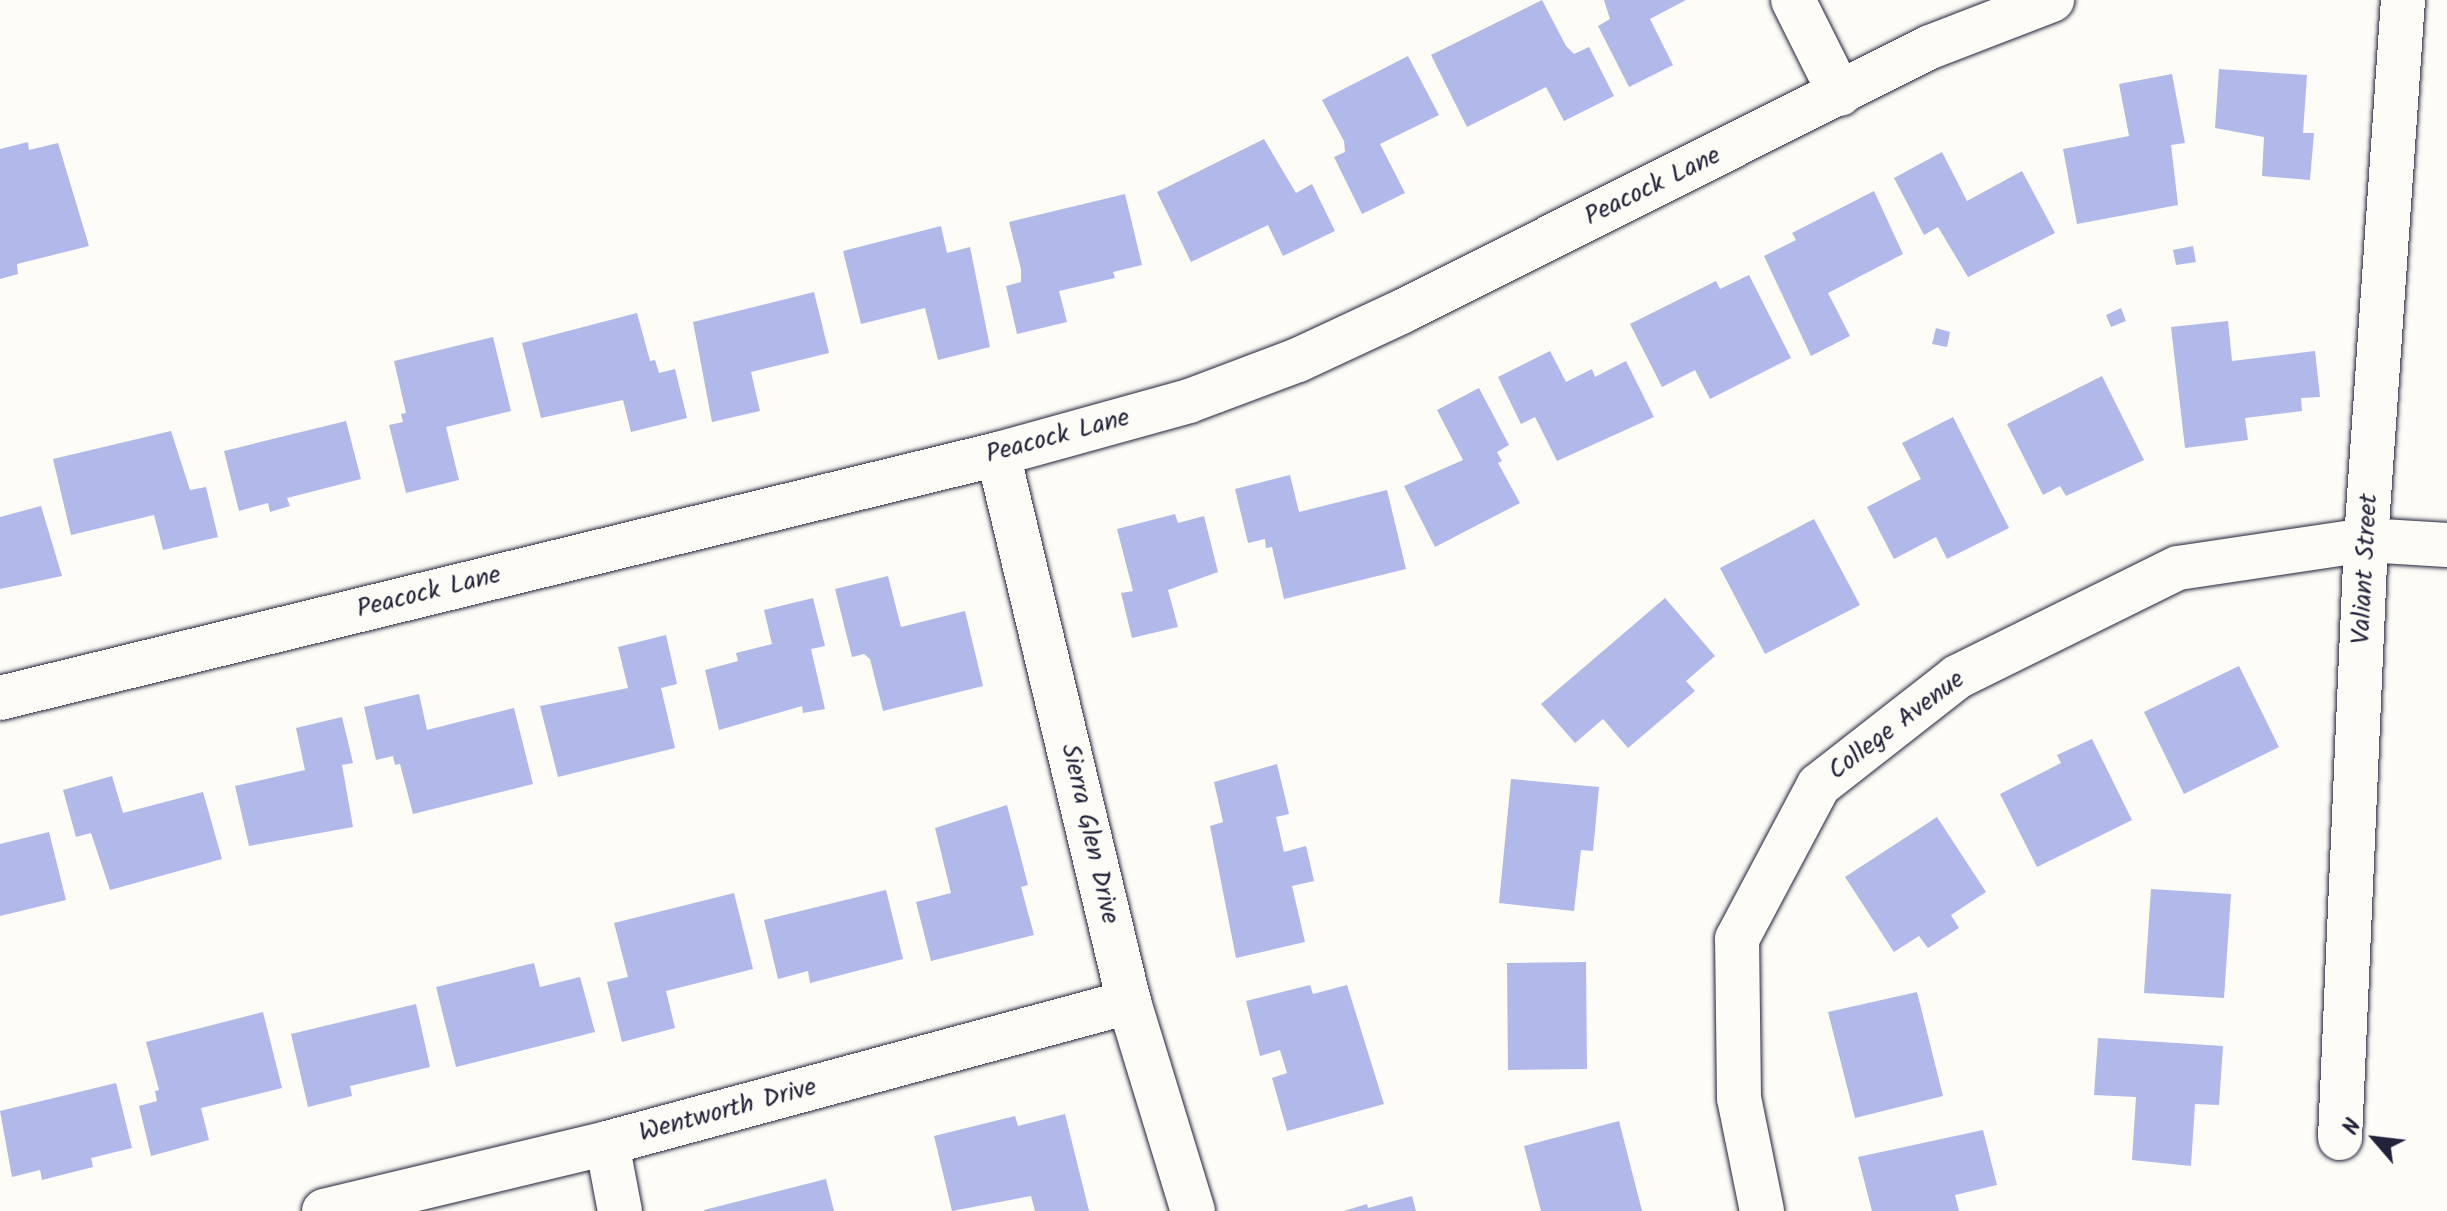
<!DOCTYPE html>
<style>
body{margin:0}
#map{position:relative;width:2447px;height:1211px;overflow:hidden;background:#fdfcf7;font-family:Kalam,sans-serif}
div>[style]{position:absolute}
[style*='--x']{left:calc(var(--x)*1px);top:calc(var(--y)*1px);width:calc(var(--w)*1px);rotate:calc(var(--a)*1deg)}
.building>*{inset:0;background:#b0b9ea}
.roads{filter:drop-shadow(0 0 2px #22223b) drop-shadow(0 0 2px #22223b)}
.minor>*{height:44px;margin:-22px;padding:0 22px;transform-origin:22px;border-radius:22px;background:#fdfcf7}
span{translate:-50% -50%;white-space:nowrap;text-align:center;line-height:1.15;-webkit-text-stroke:7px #fdfcf7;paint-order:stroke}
.street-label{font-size:26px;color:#22223b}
.north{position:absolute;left:2335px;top:1099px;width:80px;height:80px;-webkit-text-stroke:6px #fdfcf7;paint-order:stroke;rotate:298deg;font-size:22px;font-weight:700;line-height:32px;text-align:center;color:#22223b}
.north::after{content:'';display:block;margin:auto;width:28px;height:36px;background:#22223b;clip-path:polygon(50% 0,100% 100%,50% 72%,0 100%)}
</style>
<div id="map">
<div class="building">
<div style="clip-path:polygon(1542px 0,1566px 46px,1574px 54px,1589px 47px,1614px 96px,1564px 121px,1546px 87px,1467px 127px,1431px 55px)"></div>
<div style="clip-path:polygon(1604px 0,1686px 0,1650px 19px,1673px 65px,1629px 87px,1598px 26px,1610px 19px)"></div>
<div style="clip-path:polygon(1408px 56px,1439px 115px,1380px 144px,1405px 193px,1362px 214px,1334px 157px,1345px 152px,1344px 141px,1322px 100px)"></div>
<div style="clip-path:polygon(2219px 69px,2307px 75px,2303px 133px,2314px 133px,2310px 180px,2262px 176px,2264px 137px,2215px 128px)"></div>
<div style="clip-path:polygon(2172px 74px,2185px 143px,2171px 145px,2178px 205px,2077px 224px,2063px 149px,2129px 136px,2119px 84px)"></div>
<div style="clip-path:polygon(1264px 139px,1296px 193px,1312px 184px,1335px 231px,1283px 256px,1268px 225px,1191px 262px,1157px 192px)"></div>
<div style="clip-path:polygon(28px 142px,29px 150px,58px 143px,89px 246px,17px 264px,18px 274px,0 279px,0 149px)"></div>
<div style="clip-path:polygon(1942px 152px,1967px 201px,2022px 171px,2055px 233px,1968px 277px,1938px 227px,1924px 235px,1894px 178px)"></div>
<div style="clip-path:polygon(1874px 191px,1903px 254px,1828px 293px,1850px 336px,1811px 356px,1764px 256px,1796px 240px,1792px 233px)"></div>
<div style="clip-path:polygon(1125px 194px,1142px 265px,1113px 272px,1115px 278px,1059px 291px,1067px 322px,1017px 334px,1006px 286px,1021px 282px,1021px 269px,1009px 222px)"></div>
<div style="clip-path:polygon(941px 226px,947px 253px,970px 247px,990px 347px,938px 360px,925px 308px,861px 324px,843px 251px)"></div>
<div style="clip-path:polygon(2193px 246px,2196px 262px,2176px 265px,2173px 250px)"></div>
<div style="clip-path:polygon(1749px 275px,1791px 358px,1710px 399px,1695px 370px,1662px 387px,1630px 324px,1716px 281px,1720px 289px)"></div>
<div style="clip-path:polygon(814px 292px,829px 353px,751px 372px,760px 411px,712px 422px,693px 322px)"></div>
<div style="clip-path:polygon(2121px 308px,2126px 321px,2111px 327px,2106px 315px)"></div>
<div style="clip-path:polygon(637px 313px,650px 361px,655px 360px,659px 373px,675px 369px,687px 418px,631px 432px,623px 400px,541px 418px,522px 343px)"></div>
<div style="clip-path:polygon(2228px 321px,2232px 361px,2315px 351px,2320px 397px,2301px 398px,2302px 411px,2245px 418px,2248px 440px,2185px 448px,2171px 327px)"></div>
<div style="clip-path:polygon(1936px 328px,1950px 332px,1947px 347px,1932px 344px)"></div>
<div style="clip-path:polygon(493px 337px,511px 411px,446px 427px,459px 480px,406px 493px,389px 425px,403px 422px,401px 414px,406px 413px,394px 361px)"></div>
<div style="clip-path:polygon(1550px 351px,1566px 382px,1592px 369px,1595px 377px,1626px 361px,1654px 417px,1557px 461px,1535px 417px,1521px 424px,1498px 377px)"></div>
<div style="clip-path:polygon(2102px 376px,2144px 460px,2066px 496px,2060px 486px,2043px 495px,2007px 424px)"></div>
<div style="clip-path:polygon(1479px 388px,1509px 445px,1497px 452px,1502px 461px,1498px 463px,1520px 503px,1435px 547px,1404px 486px,1463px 460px,1437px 410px)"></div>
<div style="clip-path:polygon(1953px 417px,2009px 528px,1947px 559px,1936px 537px,1894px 559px,1867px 507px,1921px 479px,1902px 443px)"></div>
<div style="clip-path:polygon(346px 421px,361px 479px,287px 498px,290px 506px,270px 512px,268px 503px,239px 511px,224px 451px)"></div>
<div style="clip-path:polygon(171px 431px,190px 490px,206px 487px,218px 537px,163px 550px,154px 515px,71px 535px,53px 459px)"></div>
<div style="clip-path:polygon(1290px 475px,1299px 512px,1387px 490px,1406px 569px,1284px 599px,1272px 547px,1266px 548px,1265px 539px,1248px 543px,1235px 489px)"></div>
<div style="clip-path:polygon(41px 506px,62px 576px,0 589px,0 517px)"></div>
<div style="clip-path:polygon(1175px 514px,1178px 523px,1204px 516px,1218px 572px,1168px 590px,1178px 627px,1132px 638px,1121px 593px,1133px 591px,1117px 529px)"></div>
<div style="clip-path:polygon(1814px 519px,1860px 605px,1765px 654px,1720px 568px)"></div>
<div style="clip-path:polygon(888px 576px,901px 627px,965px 611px,983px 686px,883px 711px,870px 659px,864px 654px,852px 657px,835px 589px)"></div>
<div style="clip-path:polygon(813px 598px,825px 646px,811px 649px,825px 709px,803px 713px,802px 706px,719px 730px,705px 670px,738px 661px,736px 653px,772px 644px,764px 610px)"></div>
<div style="clip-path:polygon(1665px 598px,1715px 656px,1686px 681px,1695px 691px,1628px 748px,1603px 719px,1575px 743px,1541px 704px)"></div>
<div style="clip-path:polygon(666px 635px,677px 684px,661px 688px,675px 748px,558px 777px,540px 706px,628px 688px,618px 647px)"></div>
<div style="clip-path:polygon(2239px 666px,2279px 747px,2184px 794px,2144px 712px)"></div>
<div style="clip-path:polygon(419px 694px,427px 730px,514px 708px,533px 784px,413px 814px,400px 764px,395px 765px,393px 756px,376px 760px,364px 707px)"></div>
<div style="clip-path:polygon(342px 717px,353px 763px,342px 765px,353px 827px,249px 846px,235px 786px,305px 770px,296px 728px)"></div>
<div style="clip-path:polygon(2092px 739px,2132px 820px,2037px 867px,2000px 794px,2061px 763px,2057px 755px)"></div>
<div style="clip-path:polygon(1277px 764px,1289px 814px,1276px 817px,1284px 852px,1306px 846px,1314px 881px,1292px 886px,1305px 942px,1236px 958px,1210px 826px,1223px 822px,1214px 782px)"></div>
<div style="clip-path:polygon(112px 776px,123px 813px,203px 792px,222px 859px,110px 890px,91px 833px,76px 837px,63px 790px)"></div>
<div style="clip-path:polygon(1511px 779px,1599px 787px,1593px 851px,1581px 850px,1574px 911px,1499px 903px)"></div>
<div style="clip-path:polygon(1007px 805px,1028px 885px,1021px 887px,1034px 935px,931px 961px,916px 902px,951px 893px,935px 828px)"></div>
<div style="clip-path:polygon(1937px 817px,1986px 892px,1951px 915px,1959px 928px,1928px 948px,1919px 936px,1894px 952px,1845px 877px)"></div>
<div style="clip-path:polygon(49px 832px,66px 900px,0 916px,0 844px)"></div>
<div style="clip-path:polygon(2151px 889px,2231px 894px,2224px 998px,2144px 993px)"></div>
<div style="clip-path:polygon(886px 890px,903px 959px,810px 983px,808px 971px,778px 979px,764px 920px)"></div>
<div style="clip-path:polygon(734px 893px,753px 969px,666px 991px,675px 1028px,622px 1042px,607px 982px,628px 977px,614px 923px)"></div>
<div style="clip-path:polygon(1586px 962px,1587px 1069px,1508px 1070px,1507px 963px)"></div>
<div style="clip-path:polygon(534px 963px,540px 987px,580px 977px,595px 1032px,456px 1067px,436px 987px)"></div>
<div style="clip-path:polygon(1310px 985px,1313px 994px,1347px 985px,1384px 1104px,1287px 1131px,1272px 1078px,1287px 1073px,1280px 1050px,1260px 1056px,1246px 1001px)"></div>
<div style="clip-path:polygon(1917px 992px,1943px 1096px,1855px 1118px,1828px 1012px)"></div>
<div style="clip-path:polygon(416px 1004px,430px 1067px,350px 1086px,352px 1096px,308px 1107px,291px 1034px)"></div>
<div style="clip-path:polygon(263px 1012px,282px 1088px,201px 1108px,209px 1140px,151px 1156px,139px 1106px,157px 1101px,155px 1091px,159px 1090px,146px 1042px)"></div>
<div style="clip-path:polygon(2098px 1038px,2223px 1046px,2219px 1105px,2195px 1104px,2191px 1166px,2132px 1160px,2136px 1097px,2094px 1095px)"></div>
<div style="clip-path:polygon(116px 1083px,132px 1148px,91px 1158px,93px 1167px,42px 1180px,40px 1170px,12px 1177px,0 1111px)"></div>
<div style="clip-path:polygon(1065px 1114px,1089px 1211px,1035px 1211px,1031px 1196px,952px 1211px,934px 1136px,1015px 1116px,1018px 1126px)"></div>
<div style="clip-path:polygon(1619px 1121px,1642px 1211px,1541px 1211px,1524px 1146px)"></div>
<div style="clip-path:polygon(1983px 1130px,1997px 1185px,1955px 1195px,1959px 1211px,1872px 1211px,1858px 1157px)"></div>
<div style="clip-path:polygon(826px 1179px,834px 1211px,704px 1211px,704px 1210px)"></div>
<div style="clip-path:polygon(1412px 1196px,1416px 1211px,1344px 1211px,1367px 1204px,1368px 1208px)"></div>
</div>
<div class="roads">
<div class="minor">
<div style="--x:1793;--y:0;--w:105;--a:63.4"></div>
<div style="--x:998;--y:454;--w:563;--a:76.56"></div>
<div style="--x:1129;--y:1002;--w:219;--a:73"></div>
<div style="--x:0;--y:698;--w:1027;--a:-13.74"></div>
<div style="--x:998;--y:454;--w:198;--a:-15.5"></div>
<div style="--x:1189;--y:401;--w:116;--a:-20.6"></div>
<div style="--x:1298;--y:360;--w:116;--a:-25"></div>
<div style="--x:1403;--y:311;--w:589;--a:-26.61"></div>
<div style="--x:1930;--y:47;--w:131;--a:-21.1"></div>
<div style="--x:2340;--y:1138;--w:599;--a:-87.51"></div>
<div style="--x:2366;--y:540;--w:541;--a:-86.08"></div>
<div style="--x:607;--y:1143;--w:69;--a:79.2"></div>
<div style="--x:324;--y:1211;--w:291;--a:-13.5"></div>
<div style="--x:607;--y:1143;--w:541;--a:-15.12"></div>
<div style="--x:1762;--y:1211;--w:115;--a:-101.5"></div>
<div style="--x:1739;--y:1098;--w:159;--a:-90.7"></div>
<div style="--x:1737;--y:939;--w:174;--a:-62"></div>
<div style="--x:1819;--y:785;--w:175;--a:-38"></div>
<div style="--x:1957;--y:677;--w:246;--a:-26.3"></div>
<div style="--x:2178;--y:568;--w:190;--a:-8.5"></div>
<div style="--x:2366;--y:540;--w:81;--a:3.5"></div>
</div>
</div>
<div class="street-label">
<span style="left:1653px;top:187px;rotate:-26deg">Peacock Lane</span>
<span style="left:1058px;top:437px;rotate:-15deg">Peacock Lane</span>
<span style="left:2366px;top:569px;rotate:-87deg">Valiant Street</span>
<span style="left:429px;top:593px;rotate:-14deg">Peacock Lane</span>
<span style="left:1897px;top:726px;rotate:-37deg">College Avenue</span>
<span style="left:1089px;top:834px;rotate:77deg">Sierra Glen Drive</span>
<span style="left:728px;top:1111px;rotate:-15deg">Wentworth Drive</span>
</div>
<div class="north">N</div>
</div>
